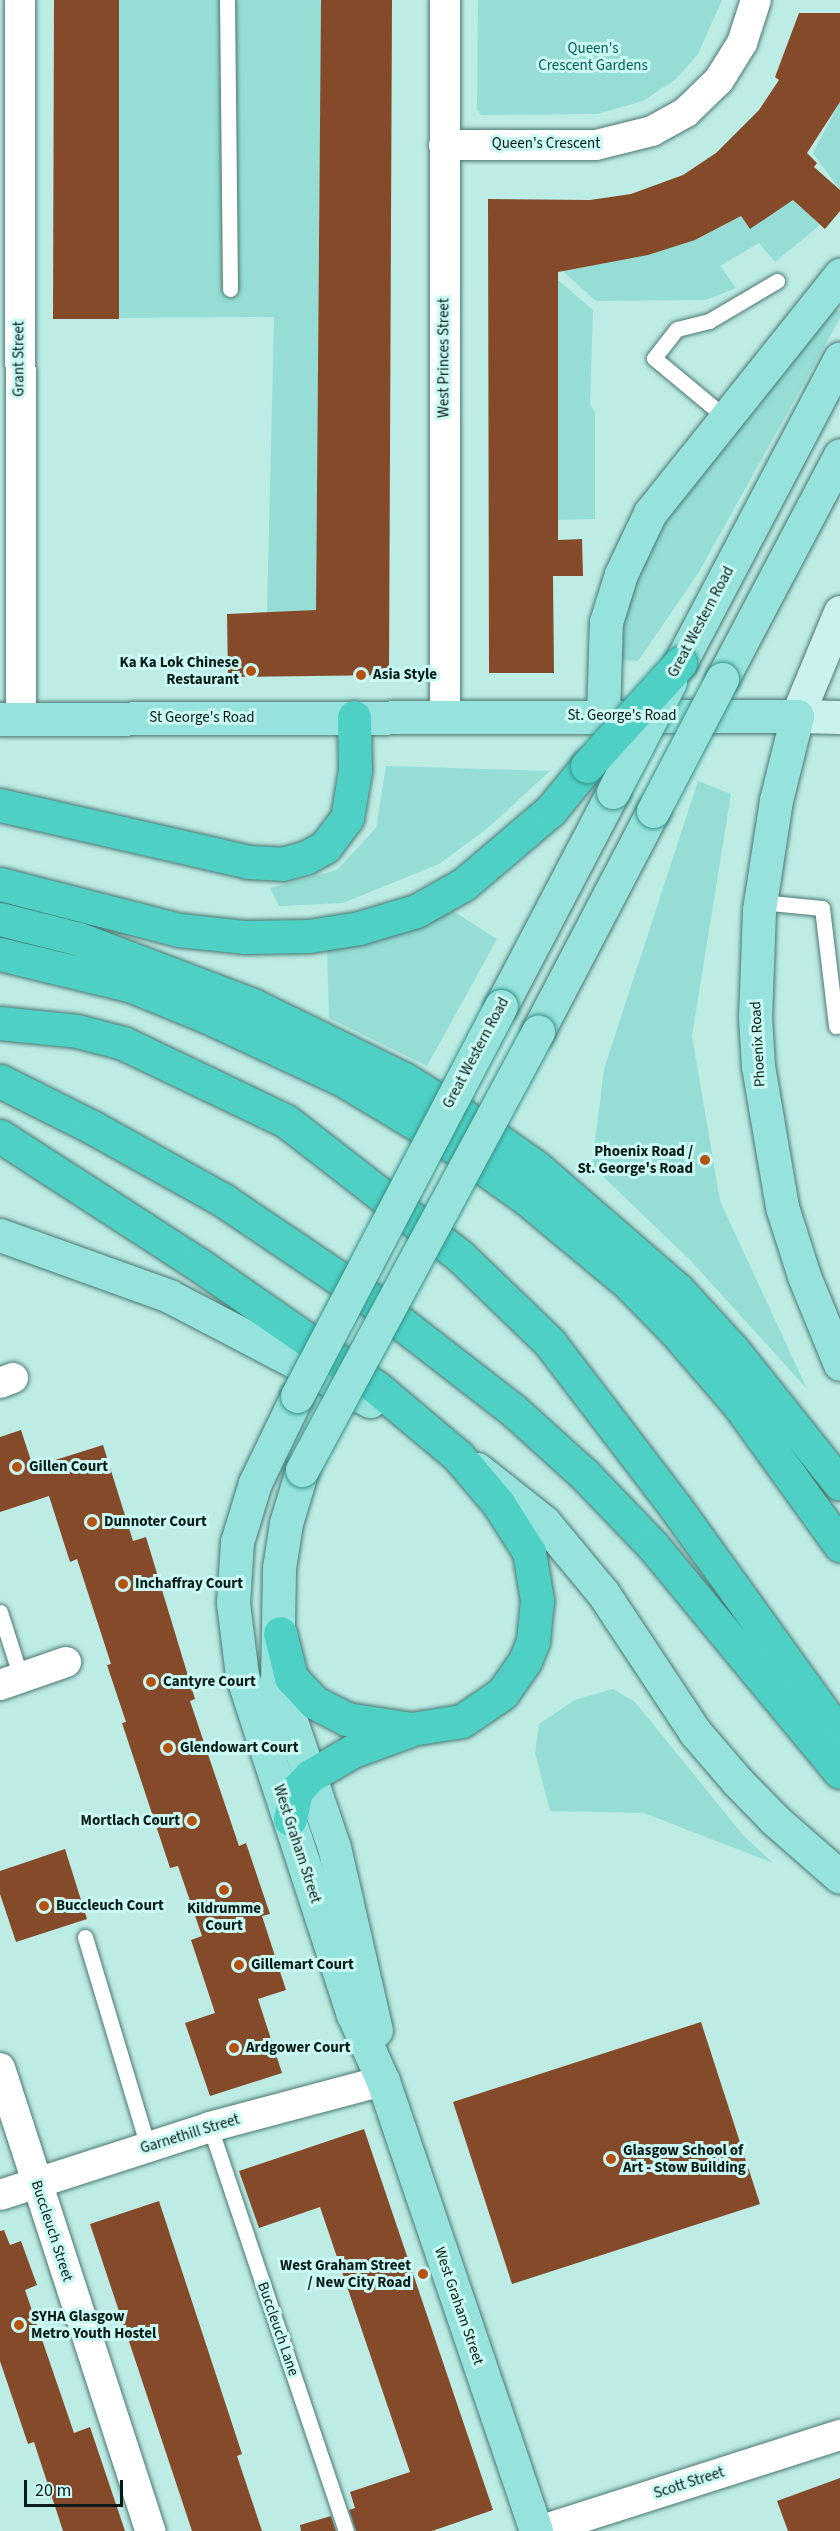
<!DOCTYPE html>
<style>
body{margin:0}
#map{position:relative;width:840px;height:2531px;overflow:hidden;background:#bdece5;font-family:"Source Sans 3",sans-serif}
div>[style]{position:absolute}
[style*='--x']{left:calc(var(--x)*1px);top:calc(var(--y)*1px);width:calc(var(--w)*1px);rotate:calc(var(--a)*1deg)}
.green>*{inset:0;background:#96ded5}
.building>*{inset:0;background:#854a2a}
.roads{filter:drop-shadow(0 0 2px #4b7772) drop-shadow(0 0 2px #4b7772)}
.lane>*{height:15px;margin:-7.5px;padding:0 7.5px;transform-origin:7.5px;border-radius:7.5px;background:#fff}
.street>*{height:30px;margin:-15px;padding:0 15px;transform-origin:15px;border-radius:15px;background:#fff}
.secondary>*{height:33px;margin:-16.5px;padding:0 16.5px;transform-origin:16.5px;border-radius:16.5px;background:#caf1ed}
.primary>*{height:33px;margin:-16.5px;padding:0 16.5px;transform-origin:16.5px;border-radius:16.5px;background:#95e3dc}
.highway>*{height:33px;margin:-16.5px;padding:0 16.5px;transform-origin:16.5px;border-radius:16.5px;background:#4ed1c4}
.bridges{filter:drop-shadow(0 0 2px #369188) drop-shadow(0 0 2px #369188)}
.primary-bridge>*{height:33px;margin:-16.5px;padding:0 16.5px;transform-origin:16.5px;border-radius:16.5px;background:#95e3dc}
.highway-bridge>*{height:33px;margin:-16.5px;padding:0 16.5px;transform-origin:16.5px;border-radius:16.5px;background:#4ed1c4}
.dots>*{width:16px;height:16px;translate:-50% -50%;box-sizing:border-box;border:3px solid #caf9f3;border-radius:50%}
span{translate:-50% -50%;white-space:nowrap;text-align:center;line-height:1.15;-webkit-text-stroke:6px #caf9f3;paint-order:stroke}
.park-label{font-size:15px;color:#035b54}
.street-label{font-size:15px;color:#091b19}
.poi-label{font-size:15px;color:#091b19;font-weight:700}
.right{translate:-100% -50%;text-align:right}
.left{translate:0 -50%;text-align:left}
.scale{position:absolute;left:24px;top:2480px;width:99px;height:27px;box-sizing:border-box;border:3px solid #091b19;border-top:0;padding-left:8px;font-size:18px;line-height:21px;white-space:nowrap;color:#091b19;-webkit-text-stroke:4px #caf9f3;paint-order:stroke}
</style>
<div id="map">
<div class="green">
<div style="clip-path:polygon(119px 0,321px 0,316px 614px,267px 612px,274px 317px,119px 318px)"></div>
<div style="clip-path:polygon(478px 0,722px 0,698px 54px,676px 79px,643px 101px,597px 114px,481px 115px,477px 110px)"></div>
<div style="clip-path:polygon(840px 102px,840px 190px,813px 153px)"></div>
<div style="clip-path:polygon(779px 186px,820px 225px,775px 262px,759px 243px,720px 266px,736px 288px,706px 300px,596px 301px,558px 267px,695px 240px,741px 216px,750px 229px)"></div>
<div style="clip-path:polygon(558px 280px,593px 310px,590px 404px,595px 412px,595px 519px,558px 520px)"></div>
<div style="clip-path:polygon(840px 310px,840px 318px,699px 572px,638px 661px,615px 660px,618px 608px,655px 522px,822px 311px)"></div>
<div style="clip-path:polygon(386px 766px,550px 771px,489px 827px,439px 864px,343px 903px,279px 906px,270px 888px,337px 870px,376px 828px)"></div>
<div style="clip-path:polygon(698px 781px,731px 794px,692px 1036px,720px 1201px,807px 1389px,691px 1261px,592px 1166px,604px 1069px)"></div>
<div style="clip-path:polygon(453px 911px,497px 939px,427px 1066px,329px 1018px,327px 949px,389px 936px)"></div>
<div style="clip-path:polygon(613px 1689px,635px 1702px,743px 1835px,773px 1863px,644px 1813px,550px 1811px,535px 1753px,539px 1724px,575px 1700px)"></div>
</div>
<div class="building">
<div style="clip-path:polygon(54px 0,119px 0,119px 319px,53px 319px)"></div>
<div style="clip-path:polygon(321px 0,392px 0,389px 675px,228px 677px,227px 614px,316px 610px)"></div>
<div style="clip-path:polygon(799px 13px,840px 13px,840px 102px,807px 153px,817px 163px,814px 167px,840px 190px,840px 211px,825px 229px,793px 200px,750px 229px,741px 216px,695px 240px,648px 255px,558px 272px,558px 540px,582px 539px,583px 576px,553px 576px,554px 673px,489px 673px,488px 199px,590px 200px,631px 194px,683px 175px,716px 153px,759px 110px,779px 80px,775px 77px)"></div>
<div style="clip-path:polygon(21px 1430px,33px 1467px,103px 1445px,133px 1541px,146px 1537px,195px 1699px,190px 1701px,239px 1846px,246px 1843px,270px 1914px,262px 1916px,286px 1990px,258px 1999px,282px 2073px,210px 2096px,185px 2023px,215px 2013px,191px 1940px,202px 1936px,178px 1866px,170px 1868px,122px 1723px,126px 1722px,107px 1665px,111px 1664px,77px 1559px,70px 1562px,49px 1496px,0 1512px,0 1437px)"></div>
<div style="clip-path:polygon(65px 1849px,87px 1919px,16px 1942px,0 1894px,0 1871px)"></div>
<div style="clip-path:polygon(701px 2022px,760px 2204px,512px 2284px,453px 2102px)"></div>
<div style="clip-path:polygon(364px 2129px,493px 2510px,432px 2531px,356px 2531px,349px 2510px,355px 2508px,350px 2492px,410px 2472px,320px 2207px,259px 2228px,239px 2171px)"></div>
<div style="clip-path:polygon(159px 2201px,242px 2454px,237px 2456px,262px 2531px,192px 2531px,90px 2224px)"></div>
<div style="clip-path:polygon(4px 2230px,10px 2245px,21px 2241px,37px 2285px,25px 2290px,74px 2433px,90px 2427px,125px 2531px,63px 2531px,34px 2442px,28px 2444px,0 2361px,0 2231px)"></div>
<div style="clip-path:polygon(840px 2478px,840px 2531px,788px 2531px,777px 2501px)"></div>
<div style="clip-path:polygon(331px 2516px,336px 2531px,301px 2531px,300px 2525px)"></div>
</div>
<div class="roads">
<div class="lane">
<div style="--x:227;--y:0;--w:289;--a:89.4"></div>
<div style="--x:725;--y:417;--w:92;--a:-140.3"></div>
<div style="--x:654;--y:358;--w:37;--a:-52"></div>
<div style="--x:677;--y:329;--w:33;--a:-14"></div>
<div style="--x:709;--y:321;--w:79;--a:-30.5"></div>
<div style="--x:761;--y:902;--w:61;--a:5.6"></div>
<div style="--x:822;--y:908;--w:119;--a:83.2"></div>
<div style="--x:836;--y:1026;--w:4;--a:-14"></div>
<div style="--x:0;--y:1612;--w:69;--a:72.3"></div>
<div style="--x:85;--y:1937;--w:219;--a:73.3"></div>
<div style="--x:210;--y:2127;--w:426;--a:71.4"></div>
</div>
<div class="street">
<div style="--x:20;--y:0;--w:719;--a:89.92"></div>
<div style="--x:445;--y:0;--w:715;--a:90"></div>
<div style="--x:444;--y:145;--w:152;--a:0"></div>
<div style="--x:596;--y:145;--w:58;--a:-14"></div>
<div style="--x:652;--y:131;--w:39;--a:-29"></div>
<div style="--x:686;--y:112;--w:46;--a:-44.1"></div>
<div style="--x:719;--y:80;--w:44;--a:-58.1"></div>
<div style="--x:742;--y:43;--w:45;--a:-72"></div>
<div style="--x:0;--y:1383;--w:14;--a:-21"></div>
<div style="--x:0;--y:1685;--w:70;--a:-19.2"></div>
<div style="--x:0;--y:2068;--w:487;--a:72"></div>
<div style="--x:0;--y:2195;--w:221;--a:-17.9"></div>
<div style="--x:210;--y:2127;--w:179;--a:-14.9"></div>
<div style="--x:539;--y:2531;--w:316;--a:-17.7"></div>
</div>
<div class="secondary">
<div style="--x:840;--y:612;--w:113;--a:112.5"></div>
<div style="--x:797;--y:716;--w:43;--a:1.3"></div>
</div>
<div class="primary">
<div style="--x:680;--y:663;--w:344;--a:-62.3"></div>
<div style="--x:722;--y:679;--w:253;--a:-62.2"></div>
<div style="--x:603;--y:716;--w:94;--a:-88.2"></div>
<div style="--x:606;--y:622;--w:50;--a:-72.6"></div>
<div style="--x:621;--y:574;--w:68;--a:-64.6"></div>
<div style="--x:650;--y:513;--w:305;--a:-51.4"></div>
<div style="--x:0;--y:719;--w:797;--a:-0.22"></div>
<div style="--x:797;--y:716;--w:87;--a:104"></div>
<div style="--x:776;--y:800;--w:111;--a:98.8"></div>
<div style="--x:759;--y:910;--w:107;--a:92.1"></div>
<div style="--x:755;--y:1017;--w:49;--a:86.5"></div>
<div style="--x:758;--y:1066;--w:143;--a:80.3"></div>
<div style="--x:782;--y:1207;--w:72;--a:72.3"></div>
<div style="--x:804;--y:1276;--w:95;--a:67.8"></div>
<div style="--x:501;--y:1006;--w:242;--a:-62.4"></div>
<div style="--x:538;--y:1031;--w:248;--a:-62.4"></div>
<div style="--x:0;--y:1235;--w:180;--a:19.8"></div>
<div style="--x:169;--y:1296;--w:227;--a:27.6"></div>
<div style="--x:297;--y:1396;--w:97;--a:115.8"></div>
<div style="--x:255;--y:1483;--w:62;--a:107"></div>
<div style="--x:237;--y:1542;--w:61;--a:93.8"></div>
<div style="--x:233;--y:1603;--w:73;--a:82.9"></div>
<div style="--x:242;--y:1675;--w:357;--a:71.9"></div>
<div style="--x:353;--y:2014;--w:73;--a:65.9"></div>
<div style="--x:383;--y:2081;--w:475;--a:71.2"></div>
<div style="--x:477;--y:1469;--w:85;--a:38.3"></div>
<div style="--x:544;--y:1522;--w:92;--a:50.3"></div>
<div style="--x:603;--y:1593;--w:167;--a:56.5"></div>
<div style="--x:695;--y:1732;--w:65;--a:49.4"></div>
<div style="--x:737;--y:1781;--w:54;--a:45.7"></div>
<div style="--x:775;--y:1820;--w:86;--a:41.2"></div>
<div style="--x:302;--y:1470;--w:55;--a:106.8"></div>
<div style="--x:286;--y:1523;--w:46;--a:98.8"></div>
<div style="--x:279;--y:1568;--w:112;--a:91"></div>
<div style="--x:277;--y:1680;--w:176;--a:71.2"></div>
<div style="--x:334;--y:1847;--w:188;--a:77.1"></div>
</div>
<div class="highway">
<div style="--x:0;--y:805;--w:254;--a:12.9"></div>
<div style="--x:248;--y:862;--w:34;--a:3"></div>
<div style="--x:282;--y:864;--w:24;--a:-15"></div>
<div style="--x:305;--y:858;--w:23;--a:-29"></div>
<div style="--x:325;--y:847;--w:36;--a:-53"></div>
<div style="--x:347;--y:818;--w:49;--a:-80.5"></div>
<div style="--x:355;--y:770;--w:53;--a:-91.1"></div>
<div style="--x:0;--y:884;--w:185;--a:14.4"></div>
<div style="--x:179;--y:930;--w:65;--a:6.1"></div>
<div style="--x:244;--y:937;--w:65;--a:-0.9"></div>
<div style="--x:309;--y:936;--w:51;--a:-9.1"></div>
<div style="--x:359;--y:928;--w:59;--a:-16.6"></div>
<div style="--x:416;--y:911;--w:55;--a:-29.4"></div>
<div style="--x:464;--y:884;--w:114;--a:-40.4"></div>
<div style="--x:551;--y:810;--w:57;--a:-50.7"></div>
<div style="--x:0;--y:919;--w:81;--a:14.2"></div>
<div style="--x:79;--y:939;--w:188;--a:20.8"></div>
<div style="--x:255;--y:1006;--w:166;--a:26.1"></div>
<div style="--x:404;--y:1079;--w:68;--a:31.8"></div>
<div style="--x:462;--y:1115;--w:90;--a:35.1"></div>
<div style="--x:536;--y:1167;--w:186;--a:40.9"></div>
<div style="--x:677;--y:1289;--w:83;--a:47.4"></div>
<div style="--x:733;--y:1350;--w:171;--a:51.4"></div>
<div style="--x:0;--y:954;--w:136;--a:13.6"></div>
<div style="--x:132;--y:986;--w:82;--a:22.2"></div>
<div style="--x:208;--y:1017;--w:151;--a:25"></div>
<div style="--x:345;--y:1081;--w:126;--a:31"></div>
<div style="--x:453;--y:1146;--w:91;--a:35.6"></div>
<div style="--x:527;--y:1199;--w:130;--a:39.7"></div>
<div style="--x:627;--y:1282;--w:70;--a:45.6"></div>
<div style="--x:676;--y:1332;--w:96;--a:49.2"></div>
<div style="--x:739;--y:1405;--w:173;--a:54.2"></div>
<div style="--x:0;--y:1023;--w:77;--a:5.9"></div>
<div style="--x:77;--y:1031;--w:48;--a:14.6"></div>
<div style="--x:123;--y:1043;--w:181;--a:25.6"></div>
<div style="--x:286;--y:1121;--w:219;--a:37.8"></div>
<div style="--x:459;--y:1255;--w:127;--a:44"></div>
<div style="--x:550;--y:1343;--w:208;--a:52.6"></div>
<div style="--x:676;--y:1508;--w:280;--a:54.2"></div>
<div style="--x:0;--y:1081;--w:103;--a:26.6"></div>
<div style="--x:92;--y:1127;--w:150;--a:29.1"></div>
<div style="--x:223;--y:1200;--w:177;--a:34"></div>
<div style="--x:370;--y:1299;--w:180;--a:37.8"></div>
<div style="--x:512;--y:1409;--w:97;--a:42.1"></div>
<div style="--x:584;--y:1474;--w:100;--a:46.2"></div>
<div style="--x:653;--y:1546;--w:293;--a:50.4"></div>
<div style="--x:0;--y:1136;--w:236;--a:32.9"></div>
<div style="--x:198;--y:1264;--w:218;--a:34.7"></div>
<div style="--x:377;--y:1388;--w:106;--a:40"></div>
<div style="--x:458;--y:1456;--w:62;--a:49.6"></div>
<div style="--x:498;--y:1503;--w:58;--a:57.7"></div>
<div style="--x:529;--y:1552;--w:49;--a:80.5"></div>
<div style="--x:537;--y:1600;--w:41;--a:95.6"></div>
<div style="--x:533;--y:1641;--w:22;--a:112"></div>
<div style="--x:525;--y:1661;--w:39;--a:125"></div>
<div style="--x:503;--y:1693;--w:50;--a:145.7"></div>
<div style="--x:462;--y:1721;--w:51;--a:170.9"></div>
<div style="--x:412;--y:1729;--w:66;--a:-171.3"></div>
<div style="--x:347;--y:1719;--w:37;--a:-153"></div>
<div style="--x:314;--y:1702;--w:34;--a:-133"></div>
<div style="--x:291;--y:1677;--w:45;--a:-104"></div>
<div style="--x:290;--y:1819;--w:29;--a:-78"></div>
<div style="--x:296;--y:1791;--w:21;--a:-47"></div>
<div style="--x:310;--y:1776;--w:50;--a:-30.2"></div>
<div style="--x:353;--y:1751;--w:59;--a:-20"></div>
</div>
</div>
<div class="bridges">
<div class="primary-bridge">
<div style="--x:613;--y:792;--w:124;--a:-62.6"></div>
<div style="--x:653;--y:811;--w:149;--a:-62.4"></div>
<div style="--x:297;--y:1396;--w:440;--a:-62.4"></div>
<div style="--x:302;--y:1470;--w:498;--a:-61.7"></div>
</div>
<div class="highway-bridge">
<div style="--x:587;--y:766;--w:139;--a:-47.9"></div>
</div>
</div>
<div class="dots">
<div style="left:251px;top:671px;background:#b45310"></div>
<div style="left:361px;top:675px;background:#b45310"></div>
<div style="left:705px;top:1160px;background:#b45310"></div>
<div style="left:17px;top:1467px;background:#b45310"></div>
<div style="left:92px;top:1522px;background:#b45310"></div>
<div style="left:123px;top:1584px;background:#b45310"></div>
<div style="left:151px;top:1682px;background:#b45310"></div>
<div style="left:168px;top:1748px;background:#b45310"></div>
<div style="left:192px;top:1821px;background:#b45310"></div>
<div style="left:224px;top:1890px;background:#b45310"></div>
<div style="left:44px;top:1906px;background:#b45310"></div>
<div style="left:239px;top:1965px;background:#b45310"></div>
<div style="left:234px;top:2048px;background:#b45310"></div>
<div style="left:611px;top:2159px;background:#b45310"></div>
<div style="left:423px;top:2274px;background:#b45310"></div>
<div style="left:19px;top:2325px;background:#b45310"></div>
</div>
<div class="park-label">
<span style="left:593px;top:57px">Queen's<br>Crescent Gardens</span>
</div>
<div class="street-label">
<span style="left:546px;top:144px">Queen's Crescent</span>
<span style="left:444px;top:358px;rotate:-90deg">West Princes Street</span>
<span style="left:19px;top:359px;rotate:-90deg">Grant Street</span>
<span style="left:701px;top:622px;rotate:-62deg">Great Western Road</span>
<span style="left:622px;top:716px">St. George's Road</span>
<span style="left:202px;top:718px">St George's Road</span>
<span style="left:758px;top:1044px;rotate:-93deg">Phoenix Road</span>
<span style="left:476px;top:1053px;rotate:-62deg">Great Western Road</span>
<span style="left:297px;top:1844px;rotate:72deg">West Graham Street</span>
<span style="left:190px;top:2134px;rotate:-17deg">Garnethill Street</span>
<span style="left:52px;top:2231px;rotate:72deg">Buccleuch Street</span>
<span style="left:459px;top:2306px;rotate:71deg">West Graham Street</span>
<span style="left:278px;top:2329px;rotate:71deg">Buccleuch Lane</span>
<span style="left:689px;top:2483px;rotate:-18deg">Scott Street</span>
</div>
<div class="poi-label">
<span class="right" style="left:239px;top:671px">Ka Ka Lok Chinese<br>Restaurant</span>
<span class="left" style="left:373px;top:675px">Asia Style</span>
<span class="right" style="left:693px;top:1160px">Phoenix Road /<br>St. George's Road</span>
<span class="left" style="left:29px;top:1467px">Gillen Court</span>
<span class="left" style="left:104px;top:1522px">Dunnoter Court</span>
<span class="left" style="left:135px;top:1584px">Inchaffray Court</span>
<span class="left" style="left:163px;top:1682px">Cantyre Court</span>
<span class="left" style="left:180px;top:1748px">Glendowart Court</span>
<span class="right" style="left:180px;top:1821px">Mortlach Court</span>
<span class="left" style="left:56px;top:1906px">Buccleuch Court</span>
<span style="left:224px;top:1917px">Kildrumme<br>Court</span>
<span class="left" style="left:251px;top:1965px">Gillemart Court</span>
<span class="left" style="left:246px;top:2048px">Ardgower Court</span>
<span class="left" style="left:623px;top:2159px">Glasgow School of<br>Art - Stow Building</span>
<span class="right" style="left:411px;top:2274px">West Graham Street<br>/ New City Road</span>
<span class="left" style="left:31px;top:2325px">SYHA Glasgow<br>Metro Youth Hostel</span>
</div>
<div class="scale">20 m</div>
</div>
